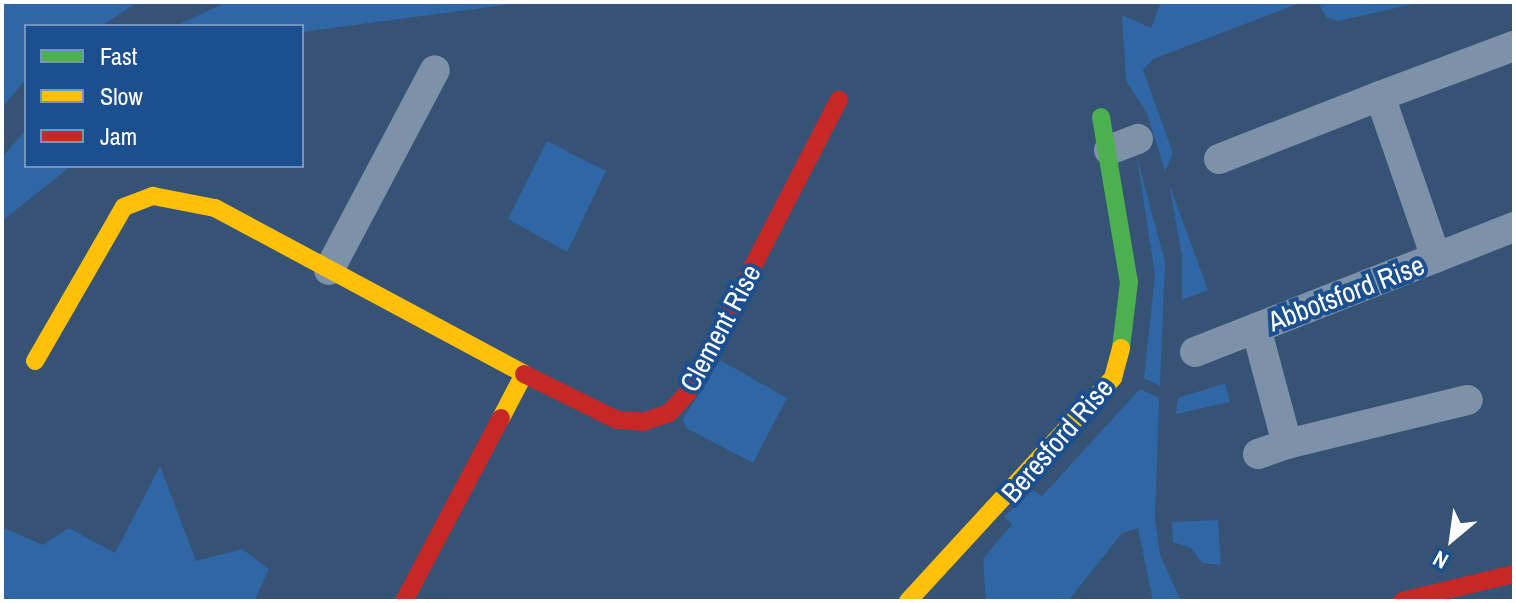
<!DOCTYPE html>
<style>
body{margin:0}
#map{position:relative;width:1516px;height:603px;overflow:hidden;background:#365274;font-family:"Archivo Narrow",sans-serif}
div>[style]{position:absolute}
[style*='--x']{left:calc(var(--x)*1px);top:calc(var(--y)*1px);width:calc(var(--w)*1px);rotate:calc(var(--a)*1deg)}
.green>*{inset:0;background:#2f66a5}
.street>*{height:30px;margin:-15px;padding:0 15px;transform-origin:15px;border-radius:15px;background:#7d92a8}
.fast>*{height:18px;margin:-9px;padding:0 9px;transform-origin:9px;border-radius:9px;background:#4caf50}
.slow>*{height:18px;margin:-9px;padding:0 9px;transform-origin:9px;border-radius:9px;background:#ffc107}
.jam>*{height:18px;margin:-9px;padding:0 9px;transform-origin:9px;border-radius:9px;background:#c62828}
span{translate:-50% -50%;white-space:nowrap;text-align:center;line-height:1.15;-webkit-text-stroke:8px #1b4f8f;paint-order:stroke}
.street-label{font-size:28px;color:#fff}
.frame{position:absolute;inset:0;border:4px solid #fff;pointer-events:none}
.legend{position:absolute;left:24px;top:24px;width:280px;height:144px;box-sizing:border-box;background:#1b4f8f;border:2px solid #7695bc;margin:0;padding:10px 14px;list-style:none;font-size:24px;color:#fff}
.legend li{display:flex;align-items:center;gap:16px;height:40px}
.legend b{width:40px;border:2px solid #7695bc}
.north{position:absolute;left:1412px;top:499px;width:80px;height:80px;-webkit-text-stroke:6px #1b4f8f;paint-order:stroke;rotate:209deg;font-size:22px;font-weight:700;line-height:32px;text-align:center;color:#fff}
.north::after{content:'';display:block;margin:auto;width:28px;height:36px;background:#fff;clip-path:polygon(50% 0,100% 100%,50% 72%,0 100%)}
</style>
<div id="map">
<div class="green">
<div style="clip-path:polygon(2px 2px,138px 2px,101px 26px,26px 26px,26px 79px,2px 108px)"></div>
<div style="clip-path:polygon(226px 2px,527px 2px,302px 32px,302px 26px,176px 26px)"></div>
<div style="clip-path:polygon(1161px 2px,1303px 2px,1153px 59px,1143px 70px,1173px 153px,1165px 171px,1147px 113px,1126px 81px,1122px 15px,1151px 28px)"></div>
<div style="clip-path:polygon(1318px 2px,1423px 2px,1338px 21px,1326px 17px)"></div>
<div style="clip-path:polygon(26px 130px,26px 166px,71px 166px,2px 221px,2px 157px)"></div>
<div style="clip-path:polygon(547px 141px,606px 171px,567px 252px,508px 219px)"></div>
<div style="clip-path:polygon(1137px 157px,1165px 262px,1160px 386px,1144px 378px,1155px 276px)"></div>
<div style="clip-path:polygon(1169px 184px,1208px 290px,1182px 300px,1182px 255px)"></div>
<div style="clip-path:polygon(720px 360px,787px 398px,753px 463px,686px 428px,683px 419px)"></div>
<div style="clip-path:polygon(1225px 383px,1230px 402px,1176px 414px,1178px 398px)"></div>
<div style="clip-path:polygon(1140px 389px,1159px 398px,1155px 519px,1160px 555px,1181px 601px,1153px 601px,1138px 528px,1122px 533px,1068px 601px,986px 601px,983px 559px,1012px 524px,1004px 517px,1033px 490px,1042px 496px)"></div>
<div style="clip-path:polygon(160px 466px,196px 561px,242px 549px,269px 569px,254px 601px,2px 601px,2px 527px,43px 545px,69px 528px,115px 553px)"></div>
<div style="clip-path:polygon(1218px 520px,1221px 565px,1202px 563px,1191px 548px,1173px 542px,1172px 522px)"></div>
</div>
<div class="street">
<div style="--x:1380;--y:96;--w:143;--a:-20.5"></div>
<div style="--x:1109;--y:150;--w:31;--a:-21"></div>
<div style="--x:1219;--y:159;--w:173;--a:-21.4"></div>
<div style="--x:1380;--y:96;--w:171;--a:70.9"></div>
<div style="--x:329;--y:270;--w:226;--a:-62.1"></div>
<div style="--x:1256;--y:328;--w:120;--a:75"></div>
<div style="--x:1287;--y:444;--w:186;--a:-13.7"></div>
<div style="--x:1195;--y:352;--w:343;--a:-21.4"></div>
<div style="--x:1258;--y:454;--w:31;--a:-19"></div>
</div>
<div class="fast">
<div style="--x:1101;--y:117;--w:167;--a:80.4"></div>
<div style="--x:1129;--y:282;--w:66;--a:96.9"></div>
</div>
<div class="slow">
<div style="--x:35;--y:361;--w:178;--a:-60"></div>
<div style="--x:124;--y:207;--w:31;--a:-21"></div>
<div style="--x:153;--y:196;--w:63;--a:11"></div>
<div style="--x:215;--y:208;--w:351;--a:28.2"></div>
<div style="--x:524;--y:374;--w:50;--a:117.6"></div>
<div style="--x:908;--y:601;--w:303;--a:-47.4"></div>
<div style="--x:1113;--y:378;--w:31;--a:-75"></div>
</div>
<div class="jam">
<div style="--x:524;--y:374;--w:104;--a:26.3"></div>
<div style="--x:617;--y:420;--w:26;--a:4"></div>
<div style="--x:643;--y:422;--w:28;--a:-19"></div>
<div style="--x:669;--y:413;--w:26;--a:-47"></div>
<div style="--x:687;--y:394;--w:331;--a:-62.7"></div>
<div style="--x:404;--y:601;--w:207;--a:-62.1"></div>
<div style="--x:1402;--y:601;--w:115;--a:-13.6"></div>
</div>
<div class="street-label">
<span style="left:1346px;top:293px;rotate:-21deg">Abbotsford Rise</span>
<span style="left:720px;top:328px;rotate:-62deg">Clement Rise</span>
<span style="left:1057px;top:440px;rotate:-49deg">Beresford Rise</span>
</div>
<div class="frame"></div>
<ul class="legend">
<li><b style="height:10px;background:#4caf50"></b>Fast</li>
<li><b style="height:10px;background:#ffc107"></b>Slow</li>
<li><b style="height:10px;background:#c62828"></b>Jam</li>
</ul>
<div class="north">N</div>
</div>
